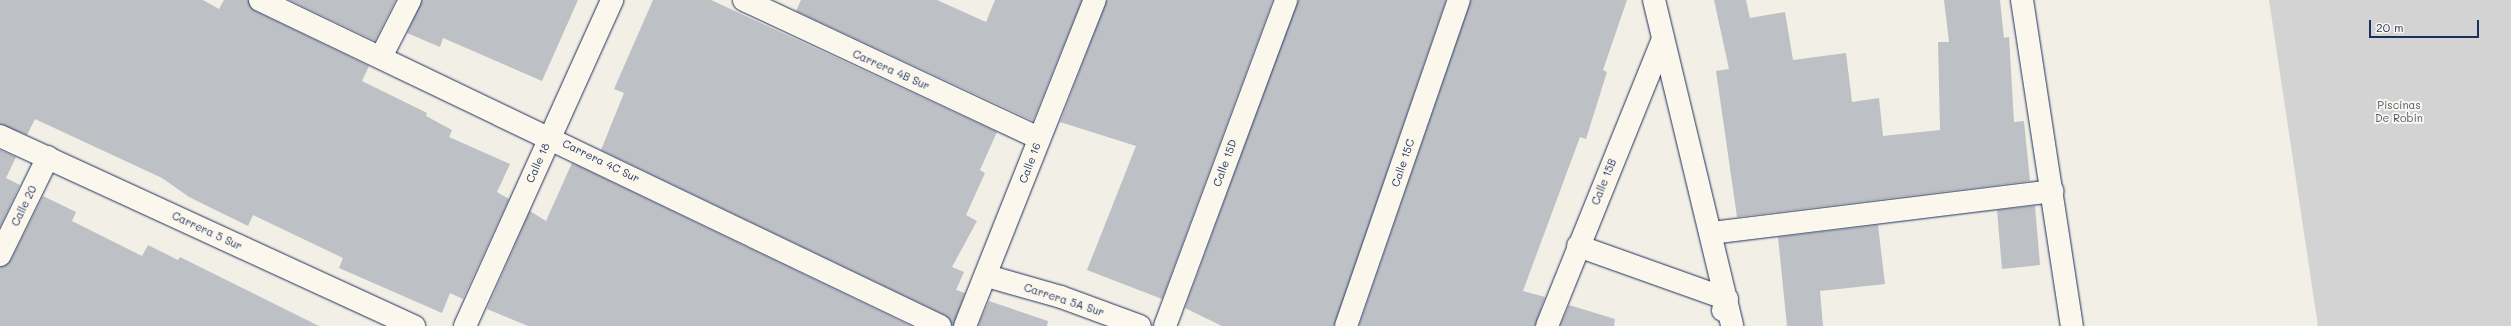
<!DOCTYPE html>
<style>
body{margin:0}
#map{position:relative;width:2511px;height:326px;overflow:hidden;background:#f2efe6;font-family:Mali,sans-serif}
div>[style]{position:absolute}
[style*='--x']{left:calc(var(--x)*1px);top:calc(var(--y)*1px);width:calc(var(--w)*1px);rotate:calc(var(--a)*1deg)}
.green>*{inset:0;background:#d2d3d2}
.building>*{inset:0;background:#bdc0c4}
.roads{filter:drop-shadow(0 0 1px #1b2f5e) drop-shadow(0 0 1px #1b2f5e)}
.street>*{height:22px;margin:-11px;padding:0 11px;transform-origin:11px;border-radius:11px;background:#fbf7ec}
.secondary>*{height:22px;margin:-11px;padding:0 11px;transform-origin:11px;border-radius:11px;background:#fbf7ec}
span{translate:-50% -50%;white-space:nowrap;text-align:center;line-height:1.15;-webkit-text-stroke:4px #fbf7ec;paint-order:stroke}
.street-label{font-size:11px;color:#1b2f5e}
.park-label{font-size:11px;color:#49587b}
.scale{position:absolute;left:2369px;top:20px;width:110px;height:18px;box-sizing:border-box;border:2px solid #1b2f5e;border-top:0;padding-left:5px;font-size:12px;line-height:14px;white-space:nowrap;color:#1b2f5e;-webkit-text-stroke:3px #fbf7ec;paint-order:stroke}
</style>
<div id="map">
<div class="green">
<div style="clip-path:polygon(2269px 0,2511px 0,2511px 326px,2318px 326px)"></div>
</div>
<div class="building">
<div style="clip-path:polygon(0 0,203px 0,219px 9px,224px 0,248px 0,255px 11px,369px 66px,362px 81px,427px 113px,426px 116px,452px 130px,449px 137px,510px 164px,497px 192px,509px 199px,463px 299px,450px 293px,442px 313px,339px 268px,343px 258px,253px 215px,248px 226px,189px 197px,162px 178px,35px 119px,27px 135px,0 124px)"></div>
<div style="clip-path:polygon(289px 0,396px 0,375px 41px)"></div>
<div style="clip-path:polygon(422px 0,578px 0,542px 81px,443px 38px,440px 47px,407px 33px)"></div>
<div style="clip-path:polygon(653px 0,711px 0,997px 132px,980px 170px,985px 173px,966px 215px,977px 221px,952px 267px,964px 272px,956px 290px,965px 293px,953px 326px,945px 315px,601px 150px,624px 93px,614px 89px)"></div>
<div style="clip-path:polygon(801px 0,937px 0,986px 22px,995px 0,1082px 0,1033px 121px,796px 11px)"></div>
<div style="clip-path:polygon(1107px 0,1273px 0,1162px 299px,1087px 270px,1136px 146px,1060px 122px)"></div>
<div style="clip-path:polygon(1298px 0,1446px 0,1334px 326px,1222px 326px,1185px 308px)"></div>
<div style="clip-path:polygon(1471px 0,1627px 0,1603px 70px,1607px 72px,1586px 139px,1580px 137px,1523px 291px,1545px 297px,1535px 326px,1359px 326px)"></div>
<div style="clip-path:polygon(1714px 0,1746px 0,1750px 18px,1785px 12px,1793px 60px,1846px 53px,1852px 102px,1879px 98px,1883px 136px,1940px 130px,1938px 42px,1949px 42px,1944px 0,2000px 0,2004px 38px,2009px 37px,2014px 122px,2024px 121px,2030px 181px,1737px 217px,1716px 71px,1729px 69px)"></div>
<div style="clip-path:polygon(0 150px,16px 157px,6px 178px,20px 185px,0 227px)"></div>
<div style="clip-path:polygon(572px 163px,911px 326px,528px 326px,487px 309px,530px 211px,546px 221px)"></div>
<div style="clip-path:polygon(43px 196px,76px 212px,72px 221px,142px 256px,148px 245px,178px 260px,180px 257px,319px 326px,0 326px,0 267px,11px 260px)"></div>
<div style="clip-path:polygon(2035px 206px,2040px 265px,2002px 269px,1997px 210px)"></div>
<div style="clip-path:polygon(1878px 225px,1885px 284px,1820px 291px,1823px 326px,1787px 326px,1778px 237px)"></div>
<div style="clip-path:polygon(989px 301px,1048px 321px,1047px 326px,978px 326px)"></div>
<div style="clip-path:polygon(1569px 305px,1615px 319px,1614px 326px,1560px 326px)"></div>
</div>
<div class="roads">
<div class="street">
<div style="--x:260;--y:0;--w:754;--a:25.61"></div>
<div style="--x:744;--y:0;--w:326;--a:25.1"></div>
<div style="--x:1654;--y:0;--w:335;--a:76.5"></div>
<div style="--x:2022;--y:0;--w:330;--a:81.3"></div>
<div style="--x:381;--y:57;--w:64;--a:-63"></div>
<div style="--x:0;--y:136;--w:456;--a:24.7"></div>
<div style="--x:1711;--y:233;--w:344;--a:-7"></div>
<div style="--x:1578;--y:246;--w:158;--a:19.6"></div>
<div style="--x:1727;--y:299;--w:12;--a:110"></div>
<div style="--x:0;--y:255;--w:109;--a:-63.9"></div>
<div style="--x:987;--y:276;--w:77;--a:15.8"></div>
<div style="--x:1061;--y:297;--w:84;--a:20.2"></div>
<div style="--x:465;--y:326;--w:358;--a:-65.7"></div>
<div style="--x:1165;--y:326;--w:348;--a:-69.6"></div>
<div style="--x:1346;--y:326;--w:345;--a:-70.9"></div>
<div style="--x:1547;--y:326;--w:310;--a:-68"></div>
</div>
<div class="secondary">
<div style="--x:965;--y:326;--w:351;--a:-68.3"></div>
</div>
</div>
<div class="street-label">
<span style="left:891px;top:70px;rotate:24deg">Carrera 4B Sur</span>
<span style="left:601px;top:161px;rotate:26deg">Carrera 4C Sur</span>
<span style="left:538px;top:163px;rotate:-66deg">Calle 18</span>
<span style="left:1030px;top:163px;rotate:-69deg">Calle 16</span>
<span style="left:1225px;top:163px;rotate:-70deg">Calle 15D</span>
<span style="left:1403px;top:163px;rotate:-71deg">Calle 15C</span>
<span style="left:1604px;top:182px;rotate:-68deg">Calle 15B</span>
<span style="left:24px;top:206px;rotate:-64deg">Calle 20</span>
<span style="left:207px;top:231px;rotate:25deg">Carrera 5 Sur</span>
<span style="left:1064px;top:300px;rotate:18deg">Carrera 5A Sur</span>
</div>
<div class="park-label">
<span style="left:2399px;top:112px">Piscinas<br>De Robin</span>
</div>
<div class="scale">20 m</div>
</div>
